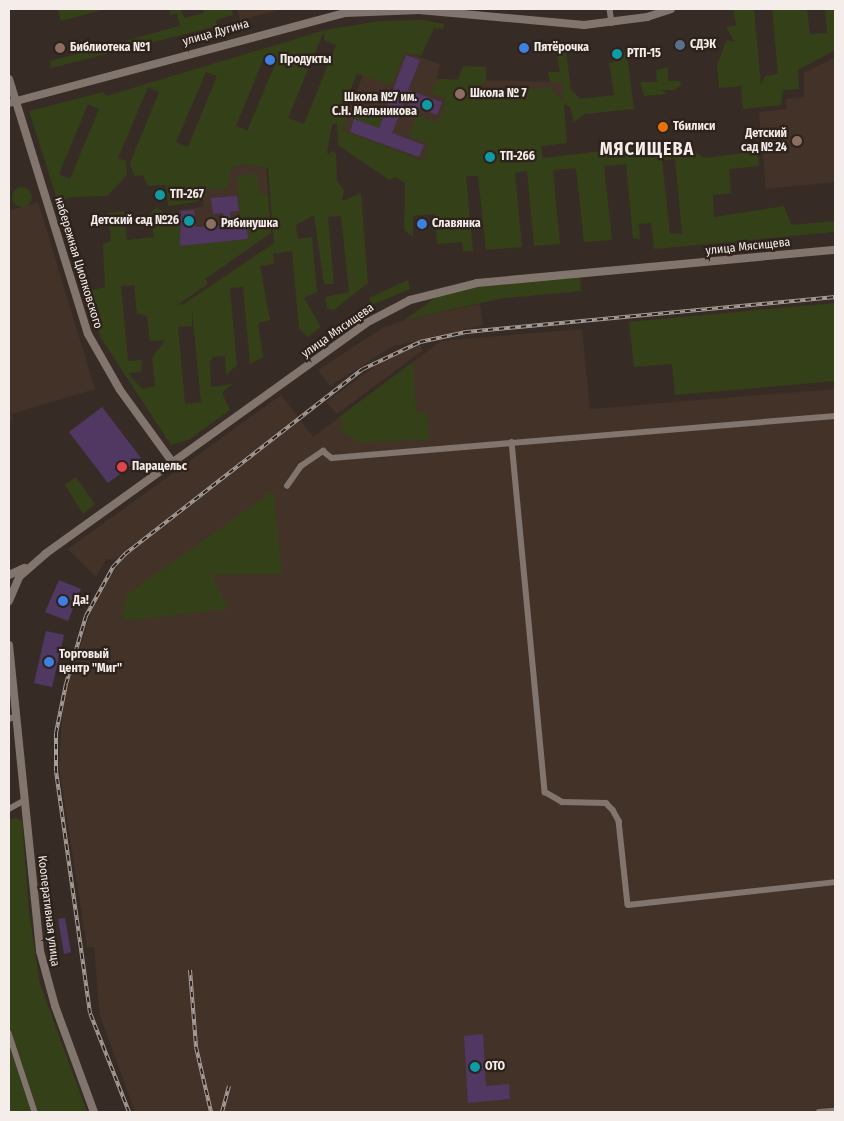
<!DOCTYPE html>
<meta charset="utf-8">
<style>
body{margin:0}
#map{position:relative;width:844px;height:1121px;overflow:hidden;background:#372c25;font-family:"Fira Sans Condensed",sans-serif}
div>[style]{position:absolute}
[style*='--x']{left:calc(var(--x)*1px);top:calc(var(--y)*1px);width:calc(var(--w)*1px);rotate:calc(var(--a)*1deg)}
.industrial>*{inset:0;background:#433228}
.education>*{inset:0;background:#433227}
.green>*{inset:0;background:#344018}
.round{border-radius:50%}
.building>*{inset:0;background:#503862}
.street>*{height:5.5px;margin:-2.75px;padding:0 2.75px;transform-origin:2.75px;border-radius:2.75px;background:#82756d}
.secondary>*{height:8px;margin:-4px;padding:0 4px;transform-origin:4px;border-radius:4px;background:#82756d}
.rail>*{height:4px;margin-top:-2px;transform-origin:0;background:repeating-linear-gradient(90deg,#2d221c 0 5.5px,#a69d98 0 11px);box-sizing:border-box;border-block:1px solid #a69d98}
.dots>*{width:14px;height:14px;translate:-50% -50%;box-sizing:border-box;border:2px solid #2d221c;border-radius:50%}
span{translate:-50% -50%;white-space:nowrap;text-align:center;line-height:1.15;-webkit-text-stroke:4.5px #2d221c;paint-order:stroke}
.street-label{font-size:12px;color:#f5ede9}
.poi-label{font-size:12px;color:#f5ede9;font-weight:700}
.left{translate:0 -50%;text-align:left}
.right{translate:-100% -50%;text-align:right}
.district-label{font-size:18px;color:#f5ede9;font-weight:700;letter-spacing:1px}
.frame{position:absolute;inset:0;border:10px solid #f5ede9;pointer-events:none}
</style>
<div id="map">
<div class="industrial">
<div style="clip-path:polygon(38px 202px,95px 389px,11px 414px,13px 420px,9px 421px,9px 211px)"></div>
<div style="clip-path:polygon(480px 304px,483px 325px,391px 347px,330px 386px,318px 370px,381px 329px,404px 320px)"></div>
<div style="clip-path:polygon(582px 329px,590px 409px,835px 389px,835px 1112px,135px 1112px,100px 1016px,94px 947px,87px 948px,59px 766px,63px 701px,96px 596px,127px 554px,300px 420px,313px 437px,441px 341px)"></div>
<div style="clip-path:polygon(420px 345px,423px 350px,337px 414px,326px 402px,384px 360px)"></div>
<div style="clip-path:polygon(281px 395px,299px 418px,114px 560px,106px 559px,96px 577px,68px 549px)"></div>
</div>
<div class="education">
<div style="clip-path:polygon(237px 9px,283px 9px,240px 20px)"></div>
<div style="clip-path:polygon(376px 41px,440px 64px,437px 79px,562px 82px,567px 143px,438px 155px,428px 163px,342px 130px)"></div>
<div style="clip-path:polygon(835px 58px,835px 182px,766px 189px,759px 112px,787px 109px,786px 99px,804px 97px,804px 73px)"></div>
<div style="clip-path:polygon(243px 164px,266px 168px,271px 233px,197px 284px,157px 214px,179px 215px,179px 210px,204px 207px,199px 171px,230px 169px)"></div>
</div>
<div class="green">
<div style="clip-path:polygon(58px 9px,106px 9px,61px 21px)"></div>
<div style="clip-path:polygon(169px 9px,181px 9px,184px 18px,204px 13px,203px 9px,232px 9px,233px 15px,216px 20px,217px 26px,51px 68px,50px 61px,180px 26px,177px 13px,170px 15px)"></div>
<div style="clip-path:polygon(733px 9px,754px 9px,761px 85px,765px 76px,778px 74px,772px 9px,807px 9px,810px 34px,827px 33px,825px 9px,835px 9px,835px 50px,798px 70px,799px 89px,783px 90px,781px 105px,743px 109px,741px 87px,744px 86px,719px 88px,717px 66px,726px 40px,735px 42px,726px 27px,736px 25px)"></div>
<div style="clip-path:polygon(evenodd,423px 20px,444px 24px,443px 29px,434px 28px,421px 56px,405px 52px,392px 85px,357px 74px,345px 103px,351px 106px,342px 130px,423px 161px,429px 144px,409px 136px,417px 115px,438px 123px,446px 99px,431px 93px,437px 79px,458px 80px,463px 66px,486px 67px,486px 80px,475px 95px,550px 87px,563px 102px,562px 82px,550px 82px,548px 72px,560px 72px,557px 54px,559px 44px,566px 51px,571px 90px,581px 99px,614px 95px,609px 63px,621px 61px,620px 47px,627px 54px,634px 109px,585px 114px,574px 122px,570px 107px,564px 104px,567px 143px,541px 146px,543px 158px,678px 142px,705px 158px,758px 151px,759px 166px,729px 169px,731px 193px,713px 195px,714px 217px,784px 206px,791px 225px,835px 221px,835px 232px,654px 249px,651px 223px,639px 224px,640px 239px,633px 238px,626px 164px,604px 166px,612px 240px,584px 242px,576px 168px,553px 170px,560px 244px,534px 246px,527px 171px,515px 173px,522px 247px,486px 250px,478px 176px,466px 176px,473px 251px,463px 251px,462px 242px,437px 244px,435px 214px,413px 216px,413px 237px,404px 230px,405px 183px,395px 177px,389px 180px,338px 145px,337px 123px,332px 125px,327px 153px,330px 155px,332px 150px,336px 154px,337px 181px,344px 190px,342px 201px,361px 193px,368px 283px,334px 310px,327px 308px,325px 297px,349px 292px,341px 216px,328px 217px,334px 284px,324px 284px,314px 215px,296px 225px,298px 239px,312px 237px,317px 292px,304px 298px,321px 327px,308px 337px,299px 328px,292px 251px,273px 254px,274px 264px,260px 266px,270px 320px,258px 323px,263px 357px,250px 364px,243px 287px,230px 288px,237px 365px,226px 375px,225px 356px,213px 357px,210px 362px,211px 387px,232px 384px,222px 393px,230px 410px,190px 439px,171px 445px,101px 338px,86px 291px,105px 287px,103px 244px,111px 241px,108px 213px,124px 211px,127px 240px,154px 237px,150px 214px,156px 207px,166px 214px,180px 215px,180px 246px,247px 239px,247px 229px,241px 229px,237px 176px,257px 174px,259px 193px,268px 195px,271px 233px,205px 279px,208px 284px,177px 305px,184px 304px,274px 243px,268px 168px,243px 164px,230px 169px,228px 188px,206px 190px,206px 196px,196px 202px,168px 206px,166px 185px,148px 186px,143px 175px,134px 176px,130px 163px,159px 92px,148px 87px,118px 158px,126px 161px,127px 175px,107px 196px,72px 197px,58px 202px,29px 111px,103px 92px,106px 96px,325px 30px,380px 21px,423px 20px,324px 31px,324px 40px,336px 45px,304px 124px,288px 118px,324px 31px,423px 20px,265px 55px,277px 60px,247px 131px,236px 126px,265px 55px,423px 20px,206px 72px,217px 76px,188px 147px,176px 142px,206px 72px,423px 20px,88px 104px,99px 109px,70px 179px,59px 174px,88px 104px,423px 20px,675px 159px,682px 233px,670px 234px,662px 160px,675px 159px,423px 20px,134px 285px,137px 313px,147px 316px,150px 341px,165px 340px,152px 358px,155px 386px,142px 389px,128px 373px,141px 372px,142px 360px,128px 361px,121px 286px,134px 285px,423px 20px,192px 310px,201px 402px,185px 404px,178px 327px,192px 326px,192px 310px)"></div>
<div style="clip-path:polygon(668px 67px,668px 81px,680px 81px,681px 85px,674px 90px,661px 90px,667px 94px,644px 96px,640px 82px,657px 82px,656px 70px)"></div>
<div style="clip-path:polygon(360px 106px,384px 115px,379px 128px,354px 119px)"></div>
<div class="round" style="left:12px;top:187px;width:20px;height:20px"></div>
<div style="clip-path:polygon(580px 274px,581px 291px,504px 298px,404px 320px,451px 287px)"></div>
<div style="clip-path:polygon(408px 280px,410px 289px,372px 305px,369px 298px)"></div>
<div style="clip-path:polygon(835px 303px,835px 381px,675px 395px,672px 364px,634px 367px,629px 322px)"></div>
<div style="clip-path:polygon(413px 362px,416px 413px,427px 412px,429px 440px,358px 442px,338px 429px,344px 424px,339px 417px)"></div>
<div style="clip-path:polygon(76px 477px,95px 504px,83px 514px,65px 485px)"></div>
<div style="clip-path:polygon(273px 491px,282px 574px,212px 575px,228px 609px,122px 621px,126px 595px)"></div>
<div style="clip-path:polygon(16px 818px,22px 821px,29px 912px,40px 984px,87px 1112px,9px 1112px,9px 820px)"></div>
</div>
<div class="building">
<div style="clip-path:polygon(406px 55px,420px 60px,408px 90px,442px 102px,437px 115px,404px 103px,392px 133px,424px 145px,419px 157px,350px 132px,354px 119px,379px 128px)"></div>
<div style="clip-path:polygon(237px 196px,239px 211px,230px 212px,232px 224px,238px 224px,239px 229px,247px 229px,248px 239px,180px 246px,181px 211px,194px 210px,196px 227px,225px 225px,223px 213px,213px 214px,211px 198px)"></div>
<div style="clip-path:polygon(102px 407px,141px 458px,108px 483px,69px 432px)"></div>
<div style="clip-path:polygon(59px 580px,81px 589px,68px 621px,45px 612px)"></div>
<div style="clip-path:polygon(46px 631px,64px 635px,52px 687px,34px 683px)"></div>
<div style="clip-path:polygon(65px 918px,71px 952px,64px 954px,58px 919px)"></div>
<div style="clip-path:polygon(483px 1034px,486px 1086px,509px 1084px,510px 1099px,468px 1103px,464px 1036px)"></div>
</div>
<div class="street">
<div style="--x:610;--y:9;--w:14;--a:82"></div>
<div style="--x:512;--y:442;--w:352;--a:84.6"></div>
<div style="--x:545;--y:792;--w:20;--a:30"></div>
<div style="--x:562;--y:802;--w:44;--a:1.3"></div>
<div style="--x:606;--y:803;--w:10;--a:45"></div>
<div style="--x:613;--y:810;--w:13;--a:61"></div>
<div style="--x:619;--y:821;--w:84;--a:83.9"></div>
<div style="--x:628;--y:905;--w:208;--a:-6.3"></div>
<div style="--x:287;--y:486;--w:24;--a:-55"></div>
<div style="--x:301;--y:466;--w:27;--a:-34"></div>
<div style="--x:323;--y:451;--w:11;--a:38"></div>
<div style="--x:332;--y:458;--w:505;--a:-4.77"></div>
<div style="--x:9;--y:719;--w:8;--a:-23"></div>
<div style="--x:9;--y:809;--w:18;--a:-29"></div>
<div style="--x:9;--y:1033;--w:83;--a:71.8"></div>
<div style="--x:819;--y:1112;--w:16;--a:-4"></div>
</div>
<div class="secondary">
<div style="--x:9;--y:79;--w:267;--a:72.8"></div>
<div style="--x:88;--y:334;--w:64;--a:60.3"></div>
<div style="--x:120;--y:390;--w:90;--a:54"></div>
<div style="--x:9;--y:103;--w:348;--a:-15"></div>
<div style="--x:345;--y:13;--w:74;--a:-2.3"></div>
<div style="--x:419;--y:10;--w:166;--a:5.2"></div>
<div style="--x:584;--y:25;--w:64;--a:-7.2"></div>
<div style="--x:647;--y:17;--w:25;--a:-18"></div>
<div style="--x:9;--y:575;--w:17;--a:-25"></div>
<div style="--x:9;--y:601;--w:26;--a:-67"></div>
<div style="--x:19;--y:577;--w:35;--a:-41"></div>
<div style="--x:45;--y:554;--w:395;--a:-35.7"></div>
<div style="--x:366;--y:323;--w:50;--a:-27.6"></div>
<div style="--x:410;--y:300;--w:69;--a:-14.2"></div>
<div style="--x:477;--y:283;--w:360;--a:-5.3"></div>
<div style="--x:9;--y:645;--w:308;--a:84.2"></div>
<div style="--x:40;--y:951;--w:57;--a:74.7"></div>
<div style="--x:55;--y:1006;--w:113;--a:69.8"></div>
</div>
<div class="rail">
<div style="--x:190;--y:970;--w:77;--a:85.5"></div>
<div style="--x:196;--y:1047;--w:67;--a:77"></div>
<div style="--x:129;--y:1112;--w:106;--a:-111.5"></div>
<div style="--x:90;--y:1013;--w:244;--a:-98"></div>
<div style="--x:56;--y:771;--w:38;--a:-90"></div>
<div style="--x:56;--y:733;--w:50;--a:-78.5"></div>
<div style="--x:66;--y:684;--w:71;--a:-73.6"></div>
<div style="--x:86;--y:616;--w:56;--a:-61.1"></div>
<div style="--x:113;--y:567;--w:18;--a:-47"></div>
<div style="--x:125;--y:554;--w:301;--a:-37.9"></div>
<div style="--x:363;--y:369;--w:63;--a:-25.3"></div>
<div style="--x:420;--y:342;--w:47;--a:-12.3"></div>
<div style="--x:466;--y:332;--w:371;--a:-5.4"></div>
<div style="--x:222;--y:1112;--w:27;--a:-75"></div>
</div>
<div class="dots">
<div style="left:680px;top:45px;background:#5c6f8a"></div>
<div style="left:60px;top:48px;background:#8d6e63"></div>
<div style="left:524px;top:48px;background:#3f7fe0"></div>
<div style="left:617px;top:54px;background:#0f9aa8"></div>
<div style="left:270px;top:60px;background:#3f7fe0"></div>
<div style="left:460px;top:94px;background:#8d6e63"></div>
<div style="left:427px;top:105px;background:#0f9aa8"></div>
<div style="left:663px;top:127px;background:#e8710a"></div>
<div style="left:797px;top:141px;background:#8d6e63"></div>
<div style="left:490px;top:157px;background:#0f9aa8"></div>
<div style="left:160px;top:195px;background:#0f9aa8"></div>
<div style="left:189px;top:221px;background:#0f9aa8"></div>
<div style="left:211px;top:224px;background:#8d6e63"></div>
<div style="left:422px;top:224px;background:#3f7fe0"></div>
<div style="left:122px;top:467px;background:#e0444e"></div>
<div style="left:63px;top:601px;background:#3f7fe0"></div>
<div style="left:49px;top:662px;background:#3f7fe0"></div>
<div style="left:475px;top:1067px;background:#0f9aa8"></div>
</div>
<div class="street-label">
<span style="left:216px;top:33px;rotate:-16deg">улица Дугина</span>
<span style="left:748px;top:247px;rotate:-6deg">улица Мясищева</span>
<span style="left:78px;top:263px;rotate:73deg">набережная Циолковского</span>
<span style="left:338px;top:331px;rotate:-35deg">улица Мясищева</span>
<span style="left:48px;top:911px;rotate:83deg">Кооперативная улица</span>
</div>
<div class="poi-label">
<span class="left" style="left:690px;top:45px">СДЭК</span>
<span class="left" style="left:70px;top:48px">Библиотека №1</span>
<span class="left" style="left:534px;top:48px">Пятёрочка</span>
<span class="left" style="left:627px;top:54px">РТП-15</span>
<span class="left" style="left:280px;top:60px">Продукты</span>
<span class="left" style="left:470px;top:94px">Школа № 7</span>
<span class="right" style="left:417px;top:105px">Школа №7 им.<br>С.Н. Мельникова</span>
<span class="left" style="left:673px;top:127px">Тбилиси</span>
<span class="right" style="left:787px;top:141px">Детский<br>сад № 24</span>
<span class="left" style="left:500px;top:157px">ТП-266</span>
<span class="left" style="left:170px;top:195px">ТП-267</span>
<span class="right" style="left:179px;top:221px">Детский сад №26</span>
<span class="left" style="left:221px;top:224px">Рябинушка</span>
<span class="left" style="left:432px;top:224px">Славянка</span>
<span class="left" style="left:132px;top:467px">Парацельс</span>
<span class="left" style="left:73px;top:601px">Да!</span>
<span class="left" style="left:59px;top:662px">Торговый<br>центр "Миг"</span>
<span class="left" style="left:485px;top:1067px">ОТО</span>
</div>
<div class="district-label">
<span style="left:647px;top:149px">МЯСИЩЕВА</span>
</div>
<div class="frame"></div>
</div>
